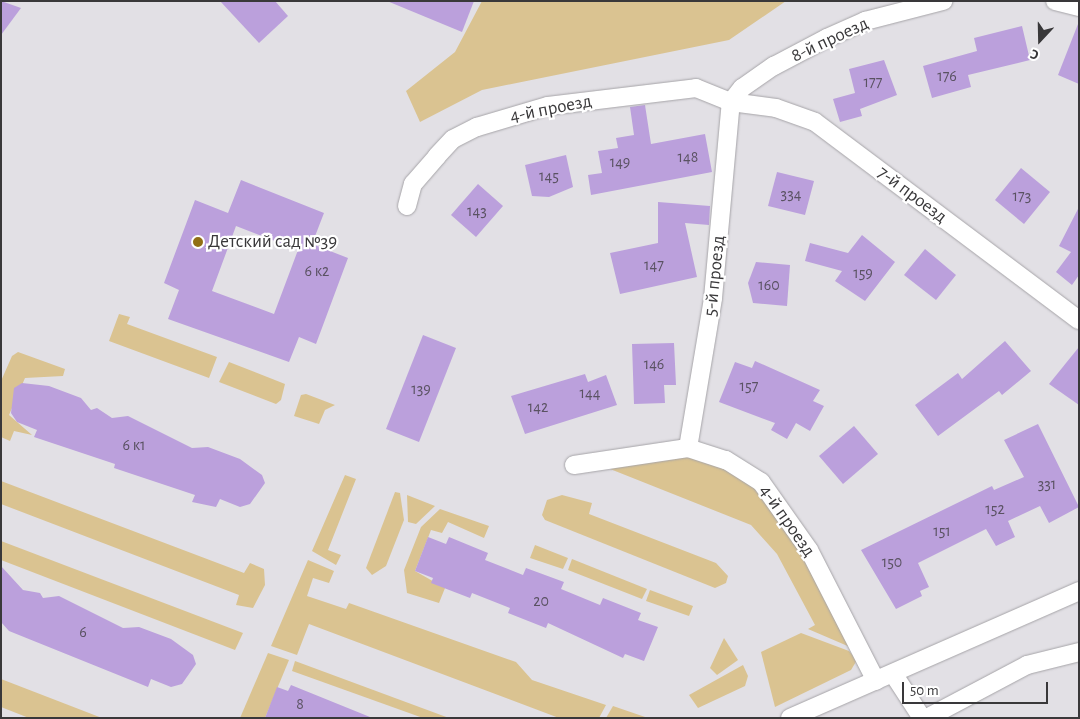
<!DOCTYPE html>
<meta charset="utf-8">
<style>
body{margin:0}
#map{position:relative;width:1080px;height:719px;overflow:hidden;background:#e2e0e5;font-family:"Alegreya Sans",sans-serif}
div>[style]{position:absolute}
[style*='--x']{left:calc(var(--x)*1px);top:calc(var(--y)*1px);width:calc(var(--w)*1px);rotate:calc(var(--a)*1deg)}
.green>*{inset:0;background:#dac391}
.building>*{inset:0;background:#bba0dc}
.roads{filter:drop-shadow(0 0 1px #a6a4a8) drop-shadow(0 0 1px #a6a4a8)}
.street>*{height:18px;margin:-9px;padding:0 9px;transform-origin:9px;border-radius:9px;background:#fff}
.dots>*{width:14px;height:14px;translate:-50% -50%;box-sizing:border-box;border:2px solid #fff;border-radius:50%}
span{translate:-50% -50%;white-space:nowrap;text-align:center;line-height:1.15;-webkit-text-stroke:4.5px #fff;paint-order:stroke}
.number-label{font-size:16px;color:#5a5262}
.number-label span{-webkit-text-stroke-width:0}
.street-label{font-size:19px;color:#39383a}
.poi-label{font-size:19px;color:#39383a}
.left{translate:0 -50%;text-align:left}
.frame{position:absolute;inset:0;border:2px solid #39383a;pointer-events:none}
.north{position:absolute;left:1015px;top:15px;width:50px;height:50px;-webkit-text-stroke:4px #fff;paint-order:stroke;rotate:201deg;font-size:14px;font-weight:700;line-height:20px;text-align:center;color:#39383a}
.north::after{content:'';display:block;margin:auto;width:18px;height:22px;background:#39383a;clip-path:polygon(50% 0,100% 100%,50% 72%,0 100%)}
.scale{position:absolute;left:902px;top:682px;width:146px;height:22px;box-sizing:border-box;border:2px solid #39383a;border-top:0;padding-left:6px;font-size:15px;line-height:18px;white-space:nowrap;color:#39383a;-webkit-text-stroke:4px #fff;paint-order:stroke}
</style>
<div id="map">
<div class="green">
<div style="clip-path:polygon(482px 1px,786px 1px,729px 40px,482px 90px,420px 122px,406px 91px,455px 52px)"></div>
<div style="clip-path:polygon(119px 314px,130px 317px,127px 324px,217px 357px,209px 378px,109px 341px)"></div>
<div style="clip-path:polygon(18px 352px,65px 369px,63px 376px,25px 378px,9px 415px,32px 435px,14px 431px,10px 441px,1px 437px,1px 381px,12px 356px)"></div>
<div style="clip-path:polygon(229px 362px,285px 384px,281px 400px,276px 404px,219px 382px)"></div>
<div style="clip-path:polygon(306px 394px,335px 405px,325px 410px,319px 424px,294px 416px,301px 395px)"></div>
<div style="clip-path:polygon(682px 448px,761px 482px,809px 550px,850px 647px,808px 629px,815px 625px,777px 554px,751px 525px,595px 463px)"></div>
<div style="clip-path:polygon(345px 475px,356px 479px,328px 550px,341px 555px,336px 565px,312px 551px)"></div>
<div style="clip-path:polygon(1px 481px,244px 573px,250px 563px,264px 569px,265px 585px,253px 608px,236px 605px,239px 595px,1px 504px)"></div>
<div style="clip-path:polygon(395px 492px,400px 493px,404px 520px,386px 566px,372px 575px,366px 568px)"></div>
<div style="clip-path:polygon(407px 495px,435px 506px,416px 524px,408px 522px)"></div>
<div style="clip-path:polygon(562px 495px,592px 503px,589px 514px,716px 563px,728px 576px,726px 583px,715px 588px,545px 520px,542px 515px,547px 500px)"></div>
<div style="clip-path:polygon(440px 509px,489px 526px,484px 538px,448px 522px,442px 533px,431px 530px,415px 571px,445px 588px,439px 603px,407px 593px,404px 570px,421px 527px)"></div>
<div style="clip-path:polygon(1px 541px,243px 633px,235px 650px,1px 560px)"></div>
<div style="clip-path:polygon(535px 545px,568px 558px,563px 569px,530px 558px)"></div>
<div style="clip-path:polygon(572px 559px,647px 589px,642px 599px,568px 570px)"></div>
<div style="clip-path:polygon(308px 560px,334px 571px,329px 583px,313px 578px,307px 596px,346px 609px,349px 603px,516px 662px,532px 680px,606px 705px,599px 718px,559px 718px,309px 624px,297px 655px,271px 646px)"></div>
<div style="clip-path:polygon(650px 590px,693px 606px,689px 616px,646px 601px)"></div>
<div style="clip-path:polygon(801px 633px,849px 651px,857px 660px,851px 670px,775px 707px,761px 652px)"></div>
<div style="clip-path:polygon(724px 638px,738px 660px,717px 675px,710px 668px)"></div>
<div style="clip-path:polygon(268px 653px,289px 660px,265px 718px,240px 718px)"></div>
<div style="clip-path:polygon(295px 661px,449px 718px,423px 718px,292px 671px)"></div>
<div style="clip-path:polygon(743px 665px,748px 676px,745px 686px,698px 708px,689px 695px)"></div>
<div style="clip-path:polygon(1px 679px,102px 718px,29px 718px,1px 707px)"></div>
<div style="clip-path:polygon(613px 706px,648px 718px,606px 718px)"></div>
</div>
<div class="building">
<div style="clip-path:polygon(1px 1px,21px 8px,1px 35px)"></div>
<div style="clip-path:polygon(220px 1px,275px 1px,288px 16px,259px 43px)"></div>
<div style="clip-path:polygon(387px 1px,474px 1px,462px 32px)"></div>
<div style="clip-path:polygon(1078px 24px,1079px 24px,1079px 84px,1058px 75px)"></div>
<div style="clip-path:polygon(1022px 26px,1030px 60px,968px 75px,971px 87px,932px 98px,923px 66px,977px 51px,974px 38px)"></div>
<div style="clip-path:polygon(884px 60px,897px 95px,860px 109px,862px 116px,840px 122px,833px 99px,855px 93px,849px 69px)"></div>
<div style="clip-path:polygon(645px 105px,651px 144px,705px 134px,712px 172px,591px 195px,588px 175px,602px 173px,598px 151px,618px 148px,616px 138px,634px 135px,630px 107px)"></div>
<div style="clip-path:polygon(566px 155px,573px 187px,549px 197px,532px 196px,525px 165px)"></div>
<div style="clip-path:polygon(1021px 168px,1050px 192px,1024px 224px,995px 200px)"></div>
<div style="clip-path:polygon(777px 172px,814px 181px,805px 215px,768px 206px)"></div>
<div style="clip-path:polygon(evenodd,241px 180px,324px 213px,312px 244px,348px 258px,316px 344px,299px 337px,289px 362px,168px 319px,179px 290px,164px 283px,195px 200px,228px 213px,241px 180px,236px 226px,298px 250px,274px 314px,212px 291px,236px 226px)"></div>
<div style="clip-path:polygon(478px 184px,503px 206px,476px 237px,451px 215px)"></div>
<div style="clip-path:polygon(658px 202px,710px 206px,709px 225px,685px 223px,697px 277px,620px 294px,610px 253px,658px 243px)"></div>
<div style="clip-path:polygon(1079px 207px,1079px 275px,1072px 285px,1056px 272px,1071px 252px,1059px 246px)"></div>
<div style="clip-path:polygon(862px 235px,895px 262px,865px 301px,835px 281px,842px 271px,805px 261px,810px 243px,848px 253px)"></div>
<div style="clip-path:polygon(925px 249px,956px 275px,936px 300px,904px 275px)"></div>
<div style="clip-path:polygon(756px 262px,790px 265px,787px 306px,753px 303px,748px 283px)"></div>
<div style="clip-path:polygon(423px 335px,456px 348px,419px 442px,386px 429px)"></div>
<div style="clip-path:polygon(1005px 341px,1031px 371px,1002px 395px,999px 391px,938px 436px,915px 405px,958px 373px,962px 379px)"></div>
<div style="clip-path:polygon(674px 343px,676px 385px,664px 385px,665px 403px,634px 404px,632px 344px)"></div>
<div style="clip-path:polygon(1079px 347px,1079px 405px,1049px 384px)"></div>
<div style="clip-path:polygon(755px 361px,820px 390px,813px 401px,824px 406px,810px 431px,796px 423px,787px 439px,771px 430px,775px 423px,719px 402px,735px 362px,752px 368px)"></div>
<div style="clip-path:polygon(585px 374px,588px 382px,606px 375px,617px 405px,525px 434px,511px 396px)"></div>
<div style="clip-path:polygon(22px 383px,49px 386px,81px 398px,91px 410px,97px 408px,112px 418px,128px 416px,192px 448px,208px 447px,240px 459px,262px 475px,265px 483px,250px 504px,240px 507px,220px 499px,216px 507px,192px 502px,195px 495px,114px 468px,115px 464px,34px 437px,37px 430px,17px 422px,11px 413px,14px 388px)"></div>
<div style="clip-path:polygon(1038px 424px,1079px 507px,1049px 523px,1040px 506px,1008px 521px,1015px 537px,996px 546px,986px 529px,918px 563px,929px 587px,920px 591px,922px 596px,896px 609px,861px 550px,992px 486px,994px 490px,1024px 477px,1004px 440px)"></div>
<div style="clip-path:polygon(854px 426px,878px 454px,843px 484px,819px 456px)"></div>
<div style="clip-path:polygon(428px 537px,446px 544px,449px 537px,488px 553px,485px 560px,523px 575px,526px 568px,564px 582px,561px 589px,600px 605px,603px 598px,641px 613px,638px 620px,658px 627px,644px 661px,625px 654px,623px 658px,548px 623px,546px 628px,508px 613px,510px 608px,472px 593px,470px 598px,431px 583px,433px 578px,415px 571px)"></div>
<div style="clip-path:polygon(1px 566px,23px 590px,40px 593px,43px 598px,59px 596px,123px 628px,139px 627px,171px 639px,193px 655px,196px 664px,182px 684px,171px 687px,151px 679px,148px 687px,9px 631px,1px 622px)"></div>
<div style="clip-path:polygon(291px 685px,370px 717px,370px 718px,265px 718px,277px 687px,288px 691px)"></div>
</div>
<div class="roads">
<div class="street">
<div style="--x:1055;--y:1;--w:25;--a:14"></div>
<div style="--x:731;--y:102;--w:18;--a:-52"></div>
<div style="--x:742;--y:88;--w:39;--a:-35"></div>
<div style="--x:774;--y:66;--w:60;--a:-27.8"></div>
<div style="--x:827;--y:38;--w:42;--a:-24.1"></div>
<div style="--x:865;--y:21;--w:81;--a:-14.4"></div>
<div style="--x:407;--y:206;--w:23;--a:-75"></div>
<div style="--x:413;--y:184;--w:37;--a:-49"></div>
<div style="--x:437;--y:156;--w:23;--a:-47"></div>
<div style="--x:453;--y:139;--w:27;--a:-27"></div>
<div style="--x:477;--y:127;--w:74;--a:-16.5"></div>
<div style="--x:548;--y:106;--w:149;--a:-6.9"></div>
<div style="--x:696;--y:88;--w:38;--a:22"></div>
<div style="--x:731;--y:102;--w:45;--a:7.6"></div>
<div style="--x:776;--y:108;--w:41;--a:19.7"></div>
<div style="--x:815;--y:122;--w:330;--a:36.9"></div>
<div style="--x:688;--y:448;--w:152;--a:-80.5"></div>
<div style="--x:713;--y:298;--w:197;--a:-84.8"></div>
<div style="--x:574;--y:465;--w:115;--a:-8.5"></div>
<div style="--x:688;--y:448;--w:40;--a:18"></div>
<div style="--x:726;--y:460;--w:41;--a:32.2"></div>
<div style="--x:761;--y:482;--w:83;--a:54.8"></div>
<div style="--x:809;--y:550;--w:147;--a:62.9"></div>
<div style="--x:894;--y:675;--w:51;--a:56.9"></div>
<div style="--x:790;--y:718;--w:316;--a:-23.7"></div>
<div style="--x:927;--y:718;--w:113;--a:-27.9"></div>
<div style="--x:1027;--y:665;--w:54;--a:-14"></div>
</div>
</div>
<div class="dots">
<div style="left:198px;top:242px;background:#916f15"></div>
</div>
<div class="number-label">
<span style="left:947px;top:76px">176</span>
<span style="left:873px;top:82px">177</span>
<span style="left:688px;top:157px">148</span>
<span style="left:620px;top:162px">149</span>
<span style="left:549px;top:176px">145</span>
<span style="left:791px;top:194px">334</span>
<span style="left:1022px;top:196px">173</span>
<span style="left:477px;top:211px">143</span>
<span style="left:654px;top:265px">147</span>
<span style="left:317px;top:271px">6 к2</span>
<span style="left:863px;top:273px">159</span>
<span style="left:769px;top:285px">160</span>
<span style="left:654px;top:364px">146</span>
<span style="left:749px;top:386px">157</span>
<span style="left:421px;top:389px">139</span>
<span style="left:590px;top:393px">144</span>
<span style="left:538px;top:407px">142</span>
<span style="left:134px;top:445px">6 к1</span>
<span style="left:1047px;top:484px">331</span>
<span style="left:995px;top:509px">152</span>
<span style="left:942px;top:531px">151</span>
<span style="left:892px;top:562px">150</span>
<span style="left:541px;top:601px">20</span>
<span style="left:83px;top:632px">6</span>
<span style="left:300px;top:704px">8</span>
</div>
<div class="street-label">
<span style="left:830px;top:40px;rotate:-25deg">8-й проезд</span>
<span style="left:551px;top:109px;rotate:-11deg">4-й проезд</span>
<span style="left:912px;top:195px;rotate:37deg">7-й проезд</span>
<span style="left:715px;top:276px;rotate:-84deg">5-й проезд</span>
<span style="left:787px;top:521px;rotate:55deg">4-й проезд</span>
</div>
<div class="poi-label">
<span class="left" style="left:208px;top:242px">Детский сад №39</span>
</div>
<div class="frame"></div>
<div class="north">С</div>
<div class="scale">50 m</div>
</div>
